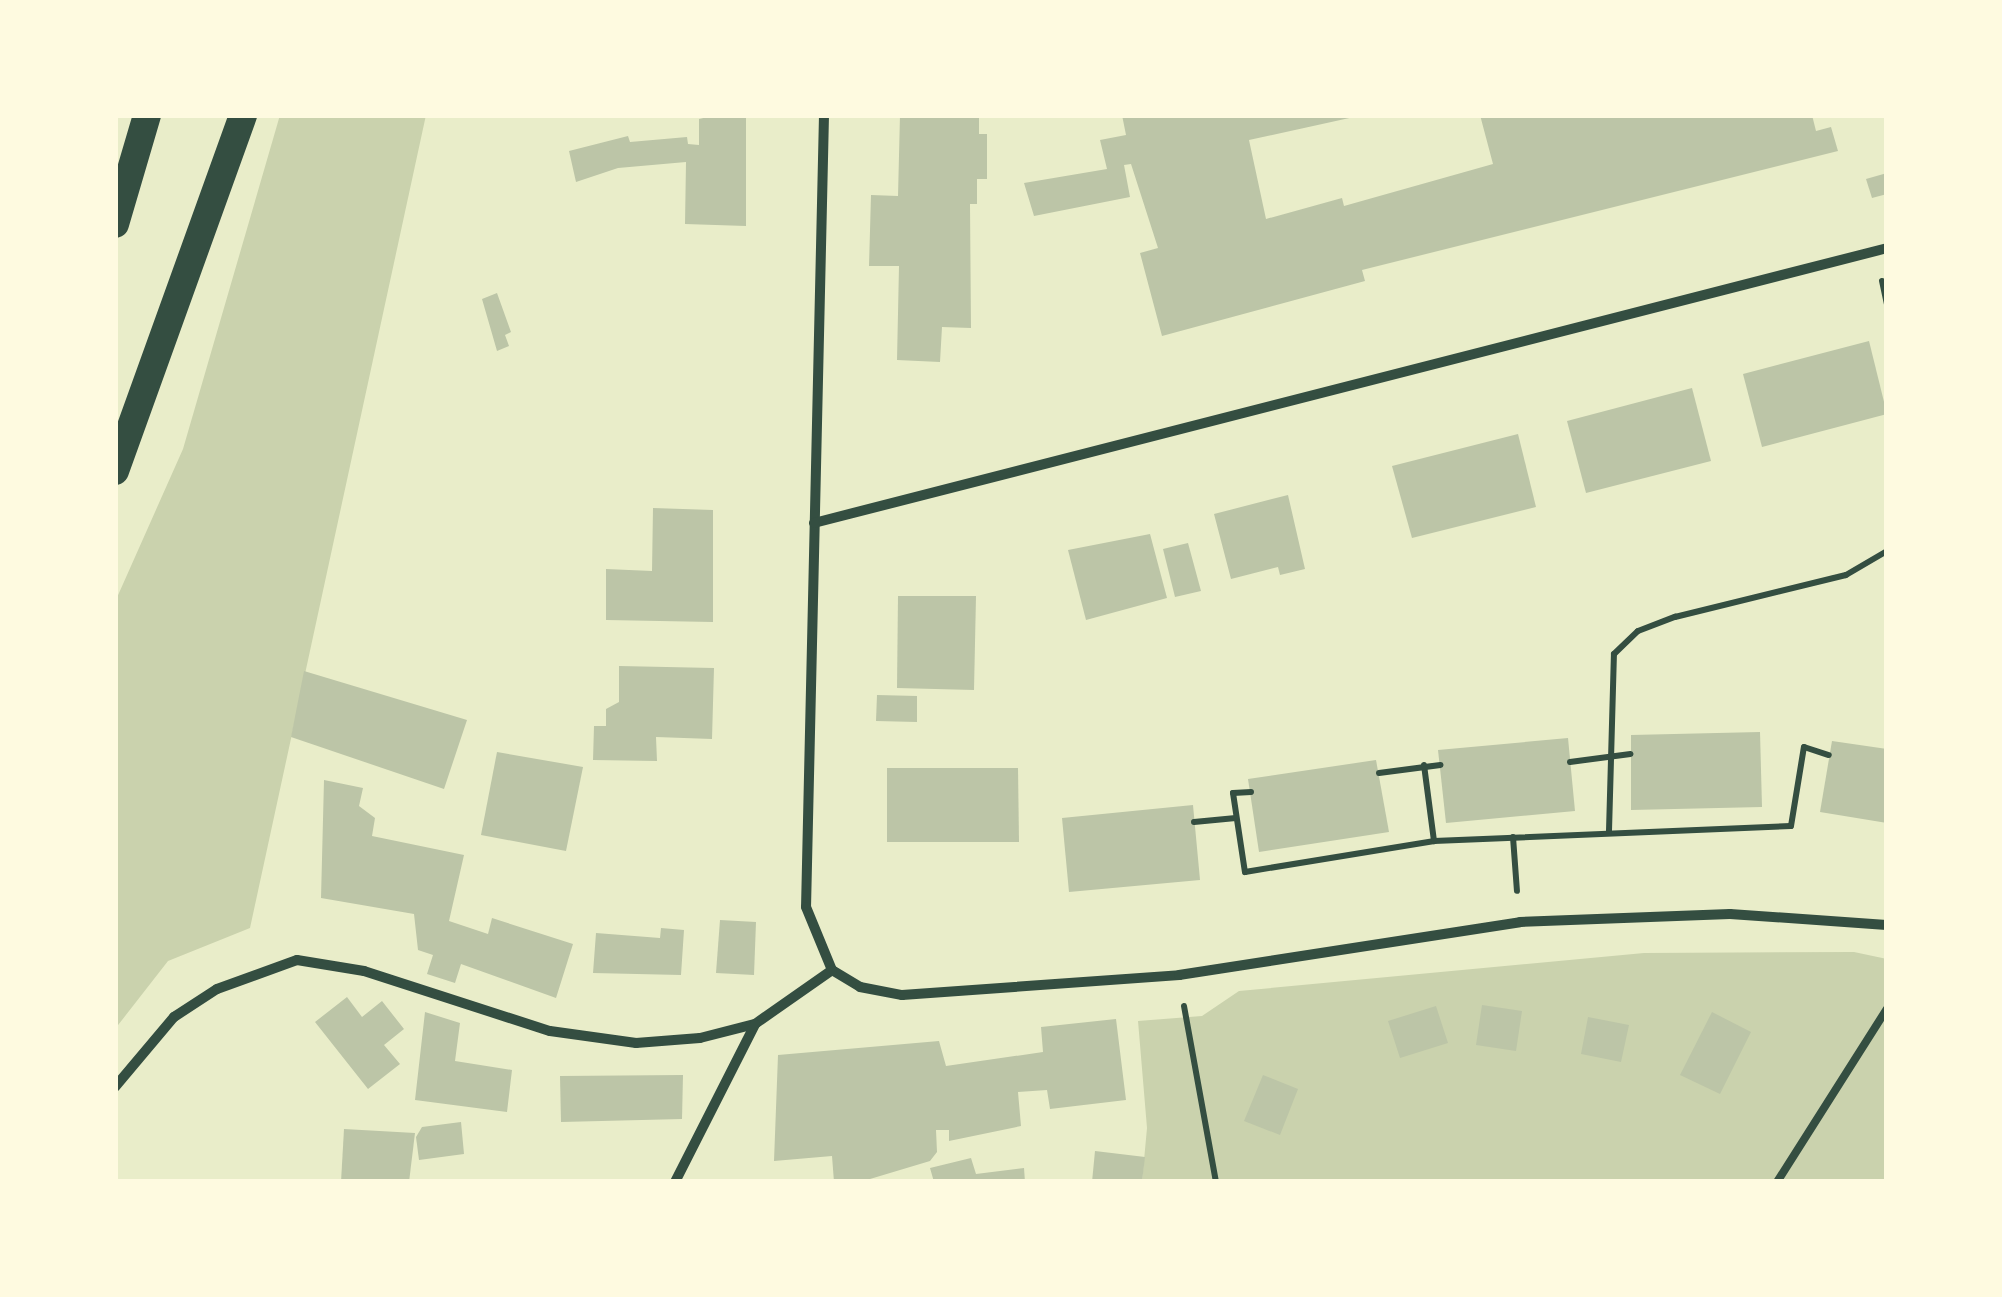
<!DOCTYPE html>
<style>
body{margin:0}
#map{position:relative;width:2002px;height:1297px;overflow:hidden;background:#e9edc9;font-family:Helvetica,sans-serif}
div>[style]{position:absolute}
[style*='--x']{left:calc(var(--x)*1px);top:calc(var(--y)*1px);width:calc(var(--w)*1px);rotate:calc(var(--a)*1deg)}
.green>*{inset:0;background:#cad2ad}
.building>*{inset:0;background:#bcc5a7}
.path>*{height:6px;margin:-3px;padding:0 3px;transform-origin:3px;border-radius:3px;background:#344e41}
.service>*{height:8px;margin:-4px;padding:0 4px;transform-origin:4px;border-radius:4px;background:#344e41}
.minor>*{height:10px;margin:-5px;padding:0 5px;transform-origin:5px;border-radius:5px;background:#344e41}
.trunk>*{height:28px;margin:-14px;padding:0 14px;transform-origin:14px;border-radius:14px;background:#344e41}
span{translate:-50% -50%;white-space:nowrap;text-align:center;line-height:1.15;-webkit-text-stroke:10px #fefae0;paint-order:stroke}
.frame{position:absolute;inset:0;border:118px solid #fefae0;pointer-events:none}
</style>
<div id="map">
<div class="green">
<div style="clip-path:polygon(280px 115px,426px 115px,250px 928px,168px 961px,115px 1029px,115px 602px,183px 449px)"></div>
<div style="clip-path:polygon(1854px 952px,1887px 959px,1887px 1182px,1142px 1182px,1147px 1128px,1138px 1021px,1202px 1016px,1239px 991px,1644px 953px)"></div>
</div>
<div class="building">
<div style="clip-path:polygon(717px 115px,746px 115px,746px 226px,685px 224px,686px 162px,618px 168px,576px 182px,569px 151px,628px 136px,630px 142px,687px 137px,688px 144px,699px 145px,699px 119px)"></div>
<div style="clip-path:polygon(900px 115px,979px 115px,979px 134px,987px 134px,987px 179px,977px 179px,977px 204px,970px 204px,971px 328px,942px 327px,940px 362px,897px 360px,899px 266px,869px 266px,871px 195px,898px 196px)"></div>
<div style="clip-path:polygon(1122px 115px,1363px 115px,1249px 140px,1266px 219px,1342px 198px,1344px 206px,1493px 164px,1480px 115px,1812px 115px,1816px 131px,1831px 127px,1838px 151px,1362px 270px,1365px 281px,1162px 336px,1140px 253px,1158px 248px,1131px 164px,1124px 165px,1130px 197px,1034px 216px,1024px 183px,1107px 169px,1100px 140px,1126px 135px)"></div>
<div style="clip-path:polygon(1887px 173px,1887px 194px,1872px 198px,1866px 179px)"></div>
<div style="clip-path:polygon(497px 293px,511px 332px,505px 335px,509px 346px,497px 351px,482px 299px)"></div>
<div style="clip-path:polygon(1869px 341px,1887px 414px,1762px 447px,1743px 374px)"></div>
<div style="clip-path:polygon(1692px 388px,1711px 461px,1586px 493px,1567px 421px)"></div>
<div style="clip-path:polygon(1518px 434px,1536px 507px,1412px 538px,1392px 466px)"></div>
<div style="clip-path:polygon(1288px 495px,1305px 569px,1280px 575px,1278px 567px,1231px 579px,1214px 514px)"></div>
<div style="clip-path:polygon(653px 508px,713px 510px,713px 622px,606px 620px,606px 569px,652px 571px)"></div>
<div style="clip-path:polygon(1150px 534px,1167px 598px,1086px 620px,1068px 550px)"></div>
<div style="clip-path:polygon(1188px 543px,1201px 591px,1175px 597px,1163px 549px)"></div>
<div style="clip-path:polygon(898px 596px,976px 596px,974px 690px,897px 688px)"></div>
<div style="clip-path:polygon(619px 666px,714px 668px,712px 739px,656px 737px,657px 761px,593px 760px,594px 726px,606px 726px,606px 709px,619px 702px)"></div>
<div style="clip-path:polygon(304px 671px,467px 720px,444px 789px,291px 737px)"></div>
<div style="clip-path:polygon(877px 695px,917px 696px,917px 722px,876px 721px)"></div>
<div style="clip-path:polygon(1760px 732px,1762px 807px,1631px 810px,1631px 735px)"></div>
<div style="clip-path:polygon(1568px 738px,1575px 811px,1446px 823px,1438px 750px)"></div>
<div style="clip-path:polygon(1832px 741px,1887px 749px,1887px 823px,1820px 812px)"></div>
<div style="clip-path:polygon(497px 752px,583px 767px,566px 851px,481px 835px)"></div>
<div style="clip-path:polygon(1376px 760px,1389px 832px,1259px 852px,1248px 779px)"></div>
<div style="clip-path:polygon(887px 768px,1018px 768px,1019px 842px,887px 842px)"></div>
<div style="clip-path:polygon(324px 780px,363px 788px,359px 806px,375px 818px,372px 836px,464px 855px,449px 921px,488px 934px,492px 918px,573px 944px,556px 998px,461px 964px,455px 983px,427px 974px,433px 955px,418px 950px,414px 914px,321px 898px)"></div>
<div style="clip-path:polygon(1193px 805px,1200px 880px,1069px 892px,1062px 818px)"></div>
<div style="clip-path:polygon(720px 920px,756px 922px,754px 975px,716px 973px)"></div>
<div style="clip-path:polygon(661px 928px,684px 930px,681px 975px,593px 973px,596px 933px,660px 938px)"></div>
<div style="clip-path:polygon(347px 997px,362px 1017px,382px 1001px,404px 1029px,384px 1045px,400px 1064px,368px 1089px,315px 1022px)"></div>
<div style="clip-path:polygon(1482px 1005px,1522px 1011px,1516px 1051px,1476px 1045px)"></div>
<div style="clip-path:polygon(1436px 1006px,1448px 1043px,1400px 1058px,1388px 1021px)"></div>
<div style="clip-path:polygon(425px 1012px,460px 1023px,455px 1061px,512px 1070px,507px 1112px,415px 1100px)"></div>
<div style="clip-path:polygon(1712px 1012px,1751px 1032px,1720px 1094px,1680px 1075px)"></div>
<div style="clip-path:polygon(1588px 1017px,1629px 1025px,1621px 1062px,1581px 1054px)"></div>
<div style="clip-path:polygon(1116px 1019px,1126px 1100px,1050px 1109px,1047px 1090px,1018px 1092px,1021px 1126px,949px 1141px,949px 1130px,936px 1130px,937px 1152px,930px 1161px,860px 1182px,834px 1182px,832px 1156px,774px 1161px,778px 1055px,939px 1041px,946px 1066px,1043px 1052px,1041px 1027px)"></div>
<div style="clip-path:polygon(683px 1075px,682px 1119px,561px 1122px,560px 1076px)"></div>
<div style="clip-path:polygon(1263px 1075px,1298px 1089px,1280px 1135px,1244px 1121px)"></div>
<div style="clip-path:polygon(461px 1122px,464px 1154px,419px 1160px,416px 1137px,422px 1127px)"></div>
<div style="clip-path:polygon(344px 1129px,415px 1133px,409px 1182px,341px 1182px)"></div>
<div style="clip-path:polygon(1095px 1151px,1145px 1157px,1142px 1182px,1092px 1182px)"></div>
<div style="clip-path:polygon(971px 1158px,976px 1174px,1024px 1168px,1025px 1182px,934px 1182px,930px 1168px)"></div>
</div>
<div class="path">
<div style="--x:1882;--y:281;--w:24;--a:78"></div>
<div style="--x:1570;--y:762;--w:61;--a:-7.6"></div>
<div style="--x:1424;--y:765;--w:77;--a:82.5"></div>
<div style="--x:1379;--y:773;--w:62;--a:-7.5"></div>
<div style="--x:1251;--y:792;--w:18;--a:177"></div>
<div style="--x:1233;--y:793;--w:80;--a:81.4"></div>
<div style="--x:1245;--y:872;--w:192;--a:-9.3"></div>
<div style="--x:1434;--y:841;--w:357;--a:-2.4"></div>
<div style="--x:1791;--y:826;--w:80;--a:-80.7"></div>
<div style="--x:1804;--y:747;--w:26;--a:18"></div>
<div style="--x:1194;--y:822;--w:42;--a:-5.4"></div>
<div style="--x:1609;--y:831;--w:177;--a:-88.4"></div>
<div style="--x:1614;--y:654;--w:33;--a:-44"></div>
<div style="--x:1638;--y:631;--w:40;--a:-21"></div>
<div style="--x:1675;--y:617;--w:176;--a:-13.8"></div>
<div style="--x:1846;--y:575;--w:48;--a:-30.3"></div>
<div style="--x:1513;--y:837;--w:54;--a:85.8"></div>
<div style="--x:1184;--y:1006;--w:179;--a:79.7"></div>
</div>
<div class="service">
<div style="--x:1777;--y:1182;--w:205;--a:-57.6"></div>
</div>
<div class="minor">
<div style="--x:824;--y:115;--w:792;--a:91.3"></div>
<div style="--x:806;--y:907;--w:68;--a:67.6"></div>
<div style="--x:832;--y:970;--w:33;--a:31"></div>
<div style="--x:860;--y:987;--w:43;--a:10.8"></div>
<div style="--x:902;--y:995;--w:278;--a:-4.1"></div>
<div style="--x:1179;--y:975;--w:345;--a:-8.8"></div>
<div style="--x:1520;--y:922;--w:210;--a:-2.2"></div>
<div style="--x:1730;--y:914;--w:157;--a:4"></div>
<div style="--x:814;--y:523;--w:1108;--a:-14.37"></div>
<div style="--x:115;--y:1087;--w:92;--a:-49.9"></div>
<div style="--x:174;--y:1017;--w:51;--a:-33.1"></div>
<div style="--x:217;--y:989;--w:85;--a:-19.9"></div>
<div style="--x:297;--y:960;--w:68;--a:9.3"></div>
<div style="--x:364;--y:971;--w:195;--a:17.9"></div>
<div style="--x:550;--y:1031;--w:87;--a:7.9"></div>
<div style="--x:636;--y:1043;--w:64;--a:-4.5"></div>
<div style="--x:700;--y:1038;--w:57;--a:-14.3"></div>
<div style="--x:755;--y:1024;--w:94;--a:-35"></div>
<div style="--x:675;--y:1182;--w:177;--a:-63.1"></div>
</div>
<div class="trunk">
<div style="--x:115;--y:224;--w:114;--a:-73.6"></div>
<div style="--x:115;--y:471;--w:378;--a:-70.2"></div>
</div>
<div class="frame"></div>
</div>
